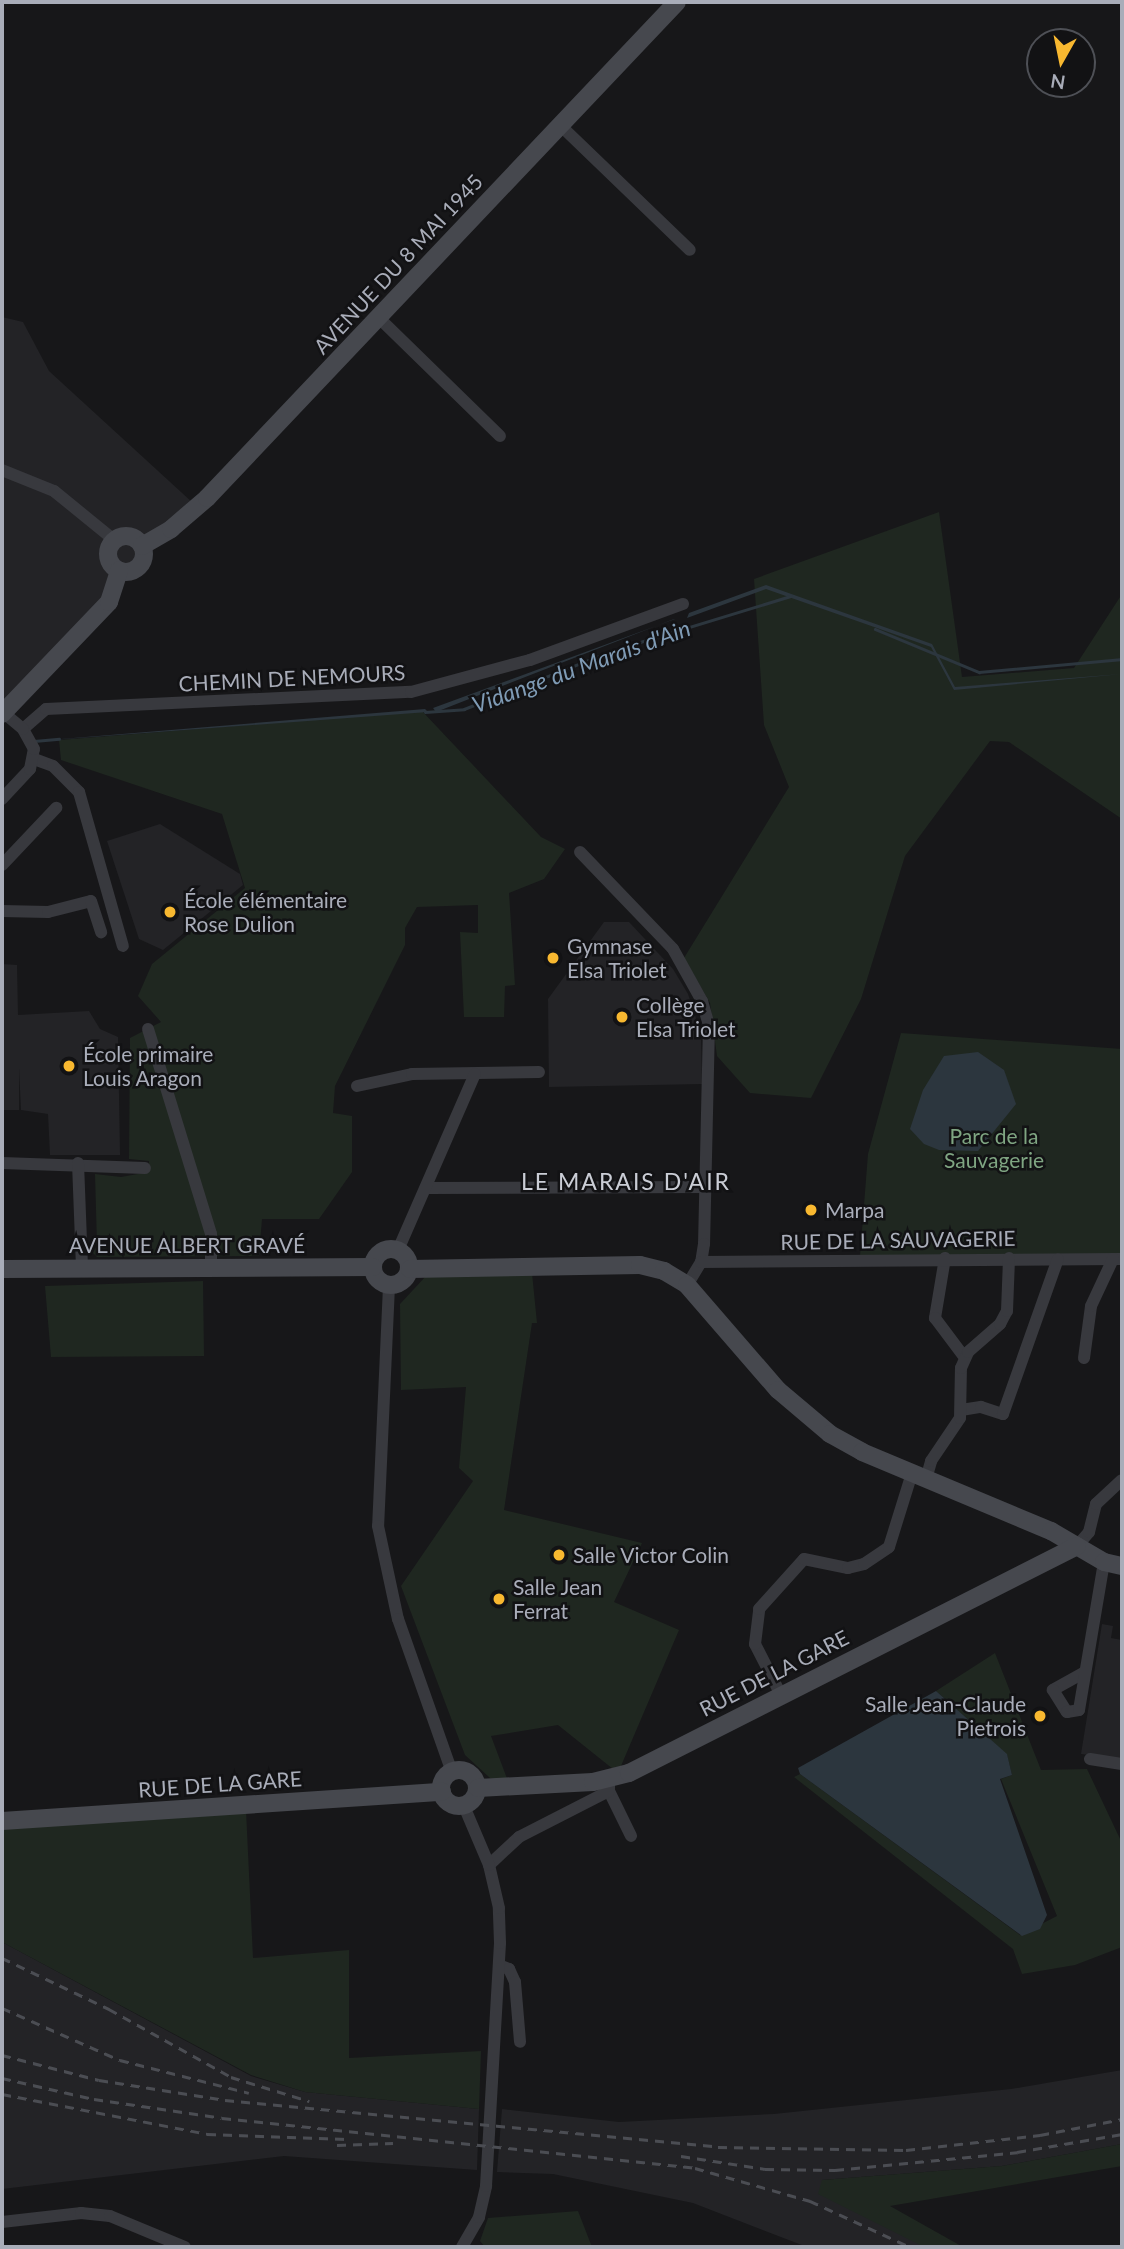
<!DOCTYPE html>
<meta charset="utf-8">
<style>
body{margin:0}
#map{position:relative;width:1124px;height:2249px;overflow:hidden;background:#171719;font-family:Lato,sans-serif}
div>[style]{position:absolute}
[style*='--x']{left:calc(var(--x)*1px);top:calc(var(--y)*1px);width:calc(var(--w)*1px);rotate:calc(var(--a)*1deg)}
.built>*{inset:0;background:#232326}
.green>*{inset:0;background:#1f2720}
.water>*{inset:0;background:#2c363e}
.stream>*{height:2.5px;margin:-1.25px;padding:0 1.25px;transform-origin:1.25px;border-radius:1.25px;background:#2c363e}
.street>*{height:12px;margin:-6px;padding:0 6px;transform-origin:6px;border-radius:6px;background:#38393e}
.secondary>*{height:18px;margin:-9px;padding:0 9px;transform-origin:9px;border-radius:9px;background:#46484e}
.secondary>.ring{margin:-9px;padding:0;box-sizing:content-box;background:none;border:18px solid #46484e;border-radius:50%}
.rail>*{height:2.5px;margin-top:-1.25px;transform-origin:0;background:repeating-linear-gradient(90deg,#4b4d53 0 9px,transparent 0 16px)}
.dots>*{width:19px;height:19px;translate:-50% -50%;box-sizing:border-box;border:4px solid #121214;border-radius:50%}
span{translate:-50% -50%;white-space:nowrap;text-align:center;line-height:1.15;-webkit-text-stroke:5px #121214;paint-order:stroke}
.street-label{font-size:21px;color:#a9adb9}
.poi-label{font-size:21px;color:#a9adb9}
.left{translate:0 -50%;text-align:left}
.right{translate:-100% -50%;text-align:right}
.park-label{font-size:21px;color:#7fa582}
.water-label{font-size:23px;color:#7f9bb5;font-style:italic}
.neighbourhood-label{font-size:23px;color:#cacdd5;letter-spacing:2px}
.frame{position:absolute;inset:0;border:4px solid #a9adb9;pointer-events:none}
.north{position:absolute;left:1026px;top:28px;width:70px;height:70px;box-sizing:border-box;background:#121214;border:2px solid #4e5056;border-radius:50%;rotate:189deg;font-size:19px;font-weight:700;line-height:28px;text-align:center;color:#a9adb9}
.north::after{content:'';display:block;margin:auto;width:24px;height:32px;background:#f8b830;clip-path:polygon(50% 0,100% 100%,50% 72%,0 100%)}
</style>
<div id="map">
<div class="built">
<div style="clip-path:polygon(2px 317px,23px 322px,49px 371px,193px 503px,2px 703px)"></div>
<div style="clip-path:polygon(160px 824px,240px 874px,243px 885px,163px 950px,139px 939px,107px 841px)"></div>
<div style="clip-path:polygon(604px 922px,629px 922px,673px 969px,688px 994px,701px 1034px,702px 1084px,549px 1087px,548px 999px)"></div>
<div style="clip-path:polygon(2px 964px,17px 965px,18px 1015px,89px 1011px,100px 1029px,118px 1037px,120px 1155px,50px 1155px,48px 1114px,21px 1110px,19px 1068px,19px 1110px,2px 1110px)"></div>
<div style="clip-path:polygon(1102px 1624px,1113px 1626px,1111px 1638px,1122px 1640px,1122px 1759px,1081px 1754px)"></div>
<div style="clip-path:polygon(2px 1942px,251px 2076px,305px 2092px,479px 2109px,477px 2170px,284px 2156px,2px 2189px)"></div>
<div style="clip-path:polygon(1122px 2070px,1122px 2144px,1002px 2166px,822px 2180px,924px 2247px,807px 2247px,693px 2203px,553px 2174px,497px 2172px,502px 2109px,619px 2122px,774px 2114px,1011px 2089px)"></div>
</div>
<div class="green">
<div style="clip-path:polygon(939px 512px,962px 677px,1074px 668px,1122px 594px,1122px 819px,1009px 742px,990px 741px,905px 856px,861px 999px,811px 1098px,750px 1093px,717px 1056px,710px 1003px,684px 958px,789px 787px,764px 725px,754px 579px)"></div>
<div style="clip-path:polygon(422px 711px,541px 837px,565px 849px,544px 879px,509px 893px,515px 985px,505px 986px,504px 1017px,464px 1017px,460px 932px,478px 933px,478px 905px,417px 907px,405px 928px,405px 945px,335px 1086px,333px 1113px,352px 1116px,352px 1172px,319px 1219px,262px 1219px,259px 1256px,97px 1257px,93px 1253px,97px 1245px,95px 1174px,121px 1177px,149px 1172px,149px 1161px,129px 1159px,130px 1038px,161px 1022px,138px 996px,152px 964px,245px 888px,222px 814px,61px 760px,59px 740px)"></div>
<div style="clip-path:polygon(901px 1033px,1122px 1049px,1122px 1257px,860px 1256px,868px 1154px)"></div>
<div style="clip-path:polygon(532px 1273px,537px 1323px,532px 1323px,504px 1510px,642px 1543px,614px 1602px,679px 1630px,618px 1773px,558px 1725px,491px 1736px,508px 1781px,490px 1778px,465px 1755px,401px 1586px,473px 1481px,459px 1468px,466px 1387px,401px 1390px,400px 1304px,426px 1276px)"></div>
<div style="clip-path:polygon(203px 1281px,204px 1356px,51px 1357px,45px 1286px)"></div>
<div style="clip-path:polygon(995px 1653px,1041px 1770px,1087px 1769px,1122px 1843px,1122px 1947px,1075px 1965px,1022px 1974px,1013px 1949px,794px 1777px,800px 1774px,1020px 1935px,1057px 1916px,1001px 1779px,1012px 1775px,1007px 1755px,936px 1691px)"></div>
<div style="clip-path:polygon(246px 1810px,253px 1958px,349px 1950px,349px 2058px,481px 2051px,479px 2109px,305px 2092px,251px 2075px,2px 1942px,2px 1827px)"></div>
<div style="clip-path:polygon(1122px 2144px,1122px 2166px,890px 2206px,963px 2247px,924px 2247px,818px 2194px,822px 2180px,1002px 2166px)"></div>
<div style="clip-path:polygon(578px 2211px,592px 2247px,485px 2247px,480px 2241px,488px 2218px)"></div>
</div>
<div class="water">
<div style="clip-path:polygon(766px 585px,932px 644px,955px 687px,1122px 674px,954px 690px,931px 647px,766px 589px,687px 618px,689px 613px)"></div>
<div style="clip-path:polygon(674px 619px,436px 712px,433px 708px,675px 619px)"></div>
<div style="clip-path:polygon(425px 709px,428px 712px,37px 741px)"></div>
<div style="clip-path:polygon(978px 1052px,1004px 1070px,1016px 1104px,978px 1151px,939px 1150px,924px 1144px,910px 1129px,923px 1090px,944px 1056px)"></div>
<div style="clip-path:polygon(936px 1691px,1007px 1754px,1012px 1775px,1000px 1779px,1047px 1915px,1040px 1929px,1022px 1936px,800px 1774px,798px 1768px)"></div>
</div>
<div class="stream">
<div style="--x:875;--y:629;--w:113;--a:22.5"></div>
<div style="--x:979;--y:672;--w:144;--a:-5.2"></div>
<div style="--x:425;--y:712;--w:39;--a:-4"></div>
<div style="--x:464;--y:709;--w:161;--a:-21.5"></div>
<div style="--x:614;--y:650;--w:185;--a:-17"></div>
<div style="--x:34;--y:741;--w:25;--a:-5"></div>
</div>
<div class="street">
<div style="--x:560;--y:125;--w:180;--a:43.9"></div>
<div style="--x:379;--y:318;--w:169;--a:44.3"></div>
<div style="--x:2;--y:470;--w:56;--a:22"></div>
<div style="--x:54;--y:491;--w:77;--a:39.2"></div>
<div style="--x:23;--y:729;--w:30;--a:-41"></div>
<div style="--x:46;--y:709;--w:365;--a:-2.7"></div>
<div style="--x:411;--y:692;--w:123;--a:-15.1"></div>
<div style="--x:530;--y:660;--w:163;--a:-20.1"></div>
<div style="--x:34;--y:759;--w:20;--a:20"></div>
<div style="--x:53;--y:766;--w:37;--a:45"></div>
<div style="--x:79;--y:792;--w:160;--a:74.1"></div>
<div style="--x:2;--y:799;--w:41;--a:-47"></div>
<div style="--x:30;--y:769;--w:20;--a:-79"></div>
<div style="--x:34;--y:749;--w:23;--a:-119"></div>
<div style="--x:23;--y:729;--w:26;--a:-140"></div>
<div style="--x:580;--y:852;--w:134;--a:46.2"></div>
<div style="--x:673;--y:949;--w:60;--a:60.9"></div>
<div style="--x:702;--y:1001;--w:25;--a:74"></div>
<div style="--x:709;--y:1025;--w:219;--a:91.3"></div>
<div style="--x:704;--y:1244;--w:18;--a:99"></div>
<div style="--x:701;--y:1262;--w:27;--a:121"></div>
<div style="--x:2;--y:865;--w:79;--a:-46.5"></div>
<div style="--x:2;--y:911;--w:46;--a:1.2"></div>
<div style="--x:48;--y:912;--w:44;--a:-14.3"></div>
<div style="--x:91;--y:901;--w:33;--a:72"></div>
<div style="--x:148;--y:1029;--w:214;--a:72.9"></div>
<div style="--x:211;--y:1234;--w:34;--a:90"></div>
<div style="--x:357;--y:1086;--w:56;--a:-12.3"></div>
<div style="--x:412;--y:1074;--w:127;--a:-0.9"></div>
<div style="--x:2;--y:1163;--w:143;--a:2"></div>
<div style="--x:78;--y:1163;--w:105;--a:87.8"></div>
<div style="--x:426;--y:1188;--w:281;--a:-0.2"></div>
<div style="--x:398;--y:1250;--w:192;--a:-66.4"></div>
<div style="--x:945;--y:1258;--w:61;--a:99.5"></div>
<div style="--x:935;--y:1318;--w:50;--a:53.1"></div>
<div style="--x:701;--y:1262;--w:421;--a:-0.4"></div>
<div style="--x:389;--y:1286;--w:240;--a:92.6"></div>
<div style="--x:378;--y:1526;--w:95;--a:77.9"></div>
<div style="--x:398;--y:1619;--w:162;--a:70.6"></div>
<div style="--x:1084;--y:1358;--w:52;--a:-82.3"></div>
<div style="--x:1091;--y:1306;--w:52;--a:-64.9"></div>
<div style="--x:961;--y:1410;--w:20;--a:-9"></div>
<div style="--x:981;--y:1407;--w:23;--a:18"></div>
<div style="--x:1003;--y:1414;--w:164;--a:-70.5"></div>
<div style="--x:926;--y:1479;--w:19;--a:-74"></div>
<div style="--x:931;--y:1461;--w:52;--a:-56"></div>
<div style="--x:960;--y:1418;--w:50;--a:-88.9"></div>
<div style="--x:961;--y:1368;--w:17;--a:-66"></div>
<div style="--x:968;--y:1352;--w:43;--a:-41.2"></div>
<div style="--x:1000;--y:1324;--w:15;--a:-62"></div>
<div style="--x:1007;--y:1311;--w:53;--a:-87.8"></div>
<div style="--x:1077;--y:1546;--w:18;--a:-49"></div>
<div style="--x:1089;--y:1532;--w:29;--a:-76"></div>
<div style="--x:1096;--y:1504;--w:35;--a:-43"></div>
<div style="--x:1085;--y:1672;--w:37;--a:151"></div>
<div style="--x:1053;--y:1690;--w:26;--a:58"></div>
<div style="--x:1067;--y:1712;--w:12;--a:-9"></div>
<div style="--x:1079;--y:1710;--w:150;--a:-80.4"></div>
<div style="--x:781;--y:1695;--w:57;--a:-117"></div>
<div style="--x:755;--y:1644;--w:35;--a:-83"></div>
<div style="--x:759;--y:1609;--w:67;--a:-48"></div>
<div style="--x:804;--y:1559;--w:45;--a:11.6"></div>
<div style="--x:848;--y:1568;--w:16;--a:-14"></div>
<div style="--x:864;--y:1564;--w:30;--a:-34"></div>
<div style="--x:889;--y:1547;--w:77;--a:-72.7"></div>
<div style="--x:1090;--y:1759;--w:32;--a:9"></div>
<div style="--x:609;--y:1783;--w:8;--a:90"></div>
<div style="--x:609;--y:1791;--w:50;--a:63.9"></div>
<div style="--x:489;--y:1865;--w:41;--a:-43"></div>
<div style="--x:519;--y:1837;--w:101;--a:-27.1"></div>
<div style="--x:499;--y:1965;--w:11;--a:22"></div>
<div style="--x:509;--y:1969;--w:14;--a:65"></div>
<div style="--x:515;--y:1982;--w:60;--a:85.2"></div>
<div style="--x:2;--y:2222;--w:80;--a:-6.5"></div>
<div style="--x:81;--y:2213;--w:29;--a:6"></div>
<div style="--x:110;--y:2216;--w:81;--a:22.5"></div>
<div style="--x:462;--y:2247;--w:34;--a:-60"></div>
<div style="--x:479;--y:2217;--w:32;--a:-77"></div>
<div style="--x:486;--y:2186;--w:243;--a:-86.7"></div>
<div style="--x:500;--y:1943;--w:35;--a:-92"></div>
<div style="--x:499;--y:1908;--w:44;--a:-103.1"></div>
<div style="--x:489;--y:1865;--w:64;--a:-113"></div>
</div>
<div class="secondary">
<div class="ring" style="left:108px;top:536px;width:18px;height:18px"></div>
<div style="--x:142;--y:546;--w:34;--a:-30"></div>
<div style="--x:171;--y:529;--w:48;--a:-40.7"></div>
<div style="--x:207;--y:498;--w:683;--a:-46.54"></div>
<div style="--x:2;--y:714;--w:155;--a:-46.3"></div>
<div style="--x:109;--y:602;--w:33;--a:-72"></div>
<div class="ring" style="left:373px;top:1249px;width:18px;height:18px"></div>
<div style="--x:2;--y:1269;--w:371;--a:-0.3"></div>
<div style="--x:410;--y:1269;--w:230;--a:-1"></div>
<div style="--x:640;--y:1265;--w:25;--a:14"></div>
<div style="--x:664;--y:1271;--w:27;--a:31"></div>
<div style="--x:687;--y:1285;--w:139;--a:49.1"></div>
<div style="--x:778;--y:1390;--w:68;--a:40.2"></div>
<div style="--x:830;--y:1434;--w:37;--a:29"></div>
<div style="--x:862;--y:1452;--w:205;--a:22.7"></div>
<div style="--x:1051;--y:1531;--w:61;--a:30.3"></div>
<div style="--x:1104;--y:1562;--w:18;--a:13"></div>
<div class="ring" style="left:441px;top:1770px;width:18px;height:18px"></div>
<div style="--x:478;--y:1788;--w:115;--a:-3"></div>
<div style="--x:593;--y:1782;--w:37;--a:-14"></div>
<div style="--x:629;--y:1773;--w:502;--a:-26.87"></div>
<div style="--x:2;--y:1821;--w:441;--a:-3.8"></div>
</div>
<div class="rail">
<div style="--x:2;--y:1958;--w:119;--a:25.5"></div>
<div style="--x:109;--y:2009;--w:140;--a:29.1"></div>
<div style="--x:231;--y:2077;--w:82;--a:17.1"></div>
<div style="--x:2;--y:2008;--w:129;--a:23.8"></div>
<div style="--x:120;--y:2060;--w:133;--a:14.3"></div>
<div style="--x:2;--y:2055;--w:100;--a:14.5"></div>
<div style="--x:99;--y:2080;--w:128;--a:9"></div>
<div style="--x:225;--y:2100;--w:495;--a:5.4"></div>
<div style="--x:718;--y:2147;--w:188;--a:0.9"></div>
<div style="--x:906;--y:2150;--w:135;--a:-6.4"></div>
<div style="--x:1040;--y:2135;--w:84;--a:-11"></div>
<div style="--x:2;--y:2078;--w:94;--a:12.9"></div>
<div style="--x:94;--y:2099;--w:129;--a:8.4"></div>
<div style="--x:222;--y:2118;--w:476;--a:6"></div>
<div style="--x:695;--y:2168;--w:120;--a:16"></div>
<div style="--x:810;--y:2201;--w:110;--a:24.7"></div>
<div style="--x:2;--y:2094;--w:209;--a:11"></div>
<div style="--x:207;--y:2134;--w:140;--a:2"></div>
<div style="--x:337;--y:2145;--w:56;--a:-2"></div>
<div style="--x:681;--y:2156;--w:85;--a:8.8"></div>
<div style="--x:765;--y:2169;--w:70;--a:0.8"></div>
<div style="--x:835;--y:2170;--w:183;--a:-5.6"></div>
<div style="--x:1017;--y:2152;--w:107;--a:-9.7"></div>
</div>
<div class="dots">
<div style="left:170px;top:912px;background:#f8b830"></div>
<div style="left:553px;top:958px;background:#f8b830"></div>
<div style="left:622px;top:1017px;background:#f8b830"></div>
<div style="left:69px;top:1066px;background:#f8b830"></div>
<div style="left:811px;top:1210px;background:#f8b830"></div>
<div style="left:559px;top:1555px;background:#f8b830"></div>
<div style="left:499px;top:1599px;background:#f8b830"></div>
<div style="left:1040px;top:1716px;background:#f8b830"></div>
</div>
<div class="street-label">
<span style="left:398px;top:264px;rotate:-47deg">AVENUE DU 8 MAI 1945</span>
<span style="left:292px;top:678px;rotate:-3deg">CHEMIN DE NEMOURS</span>
<span style="left:898px;top:1240px;rotate:-1deg">RUE DE LA SAUVAGERIE</span>
<span style="left:187px;top:1245px">AVENUE ALBERT GRAVÉ</span>
<span style="left:774px;top:1673px;rotate:-27deg">RUE DE LA GARE</span>
<span style="left:220px;top:1784px;rotate:-4deg">RUE DE LA GARE</span>
</div>
<div class="poi-label">
<span class="left" style="left:184px;top:912px">École élémentaire<br>Rose Dulion</span>
<span class="left" style="left:567px;top:958px">Gymnase<br>Elsa Triolet</span>
<span class="left" style="left:636px;top:1017px">Collège<br>Elsa Triolet</span>
<span class="left" style="left:83px;top:1066px">École primaire<br>Louis Aragon</span>
<span class="left" style="left:825px;top:1210px">Marpa</span>
<span class="left" style="left:573px;top:1555px">Salle Victor Colin</span>
<span class="left" style="left:513px;top:1599px">Salle Jean<br>Ferrat</span>
<span class="right" style="left:1026px;top:1716px">Salle Jean-Claude<br>Pietrois</span>
</div>
<div class="park-label">
<span style="left:994px;top:1148px">Parc de la<br>Sauvagerie</span>
</div>
<div class="water-label">
<span style="left:581px;top:666px;rotate:-20deg">Vidange du Marais d'Ain</span>
</div>
<div class="neighbourhood-label">
<span style="left:626px;top:1181px">LE MARAIS D'AIR</span>
</div>
<div class="frame"></div>
<div class="north">N</div>
</div>
